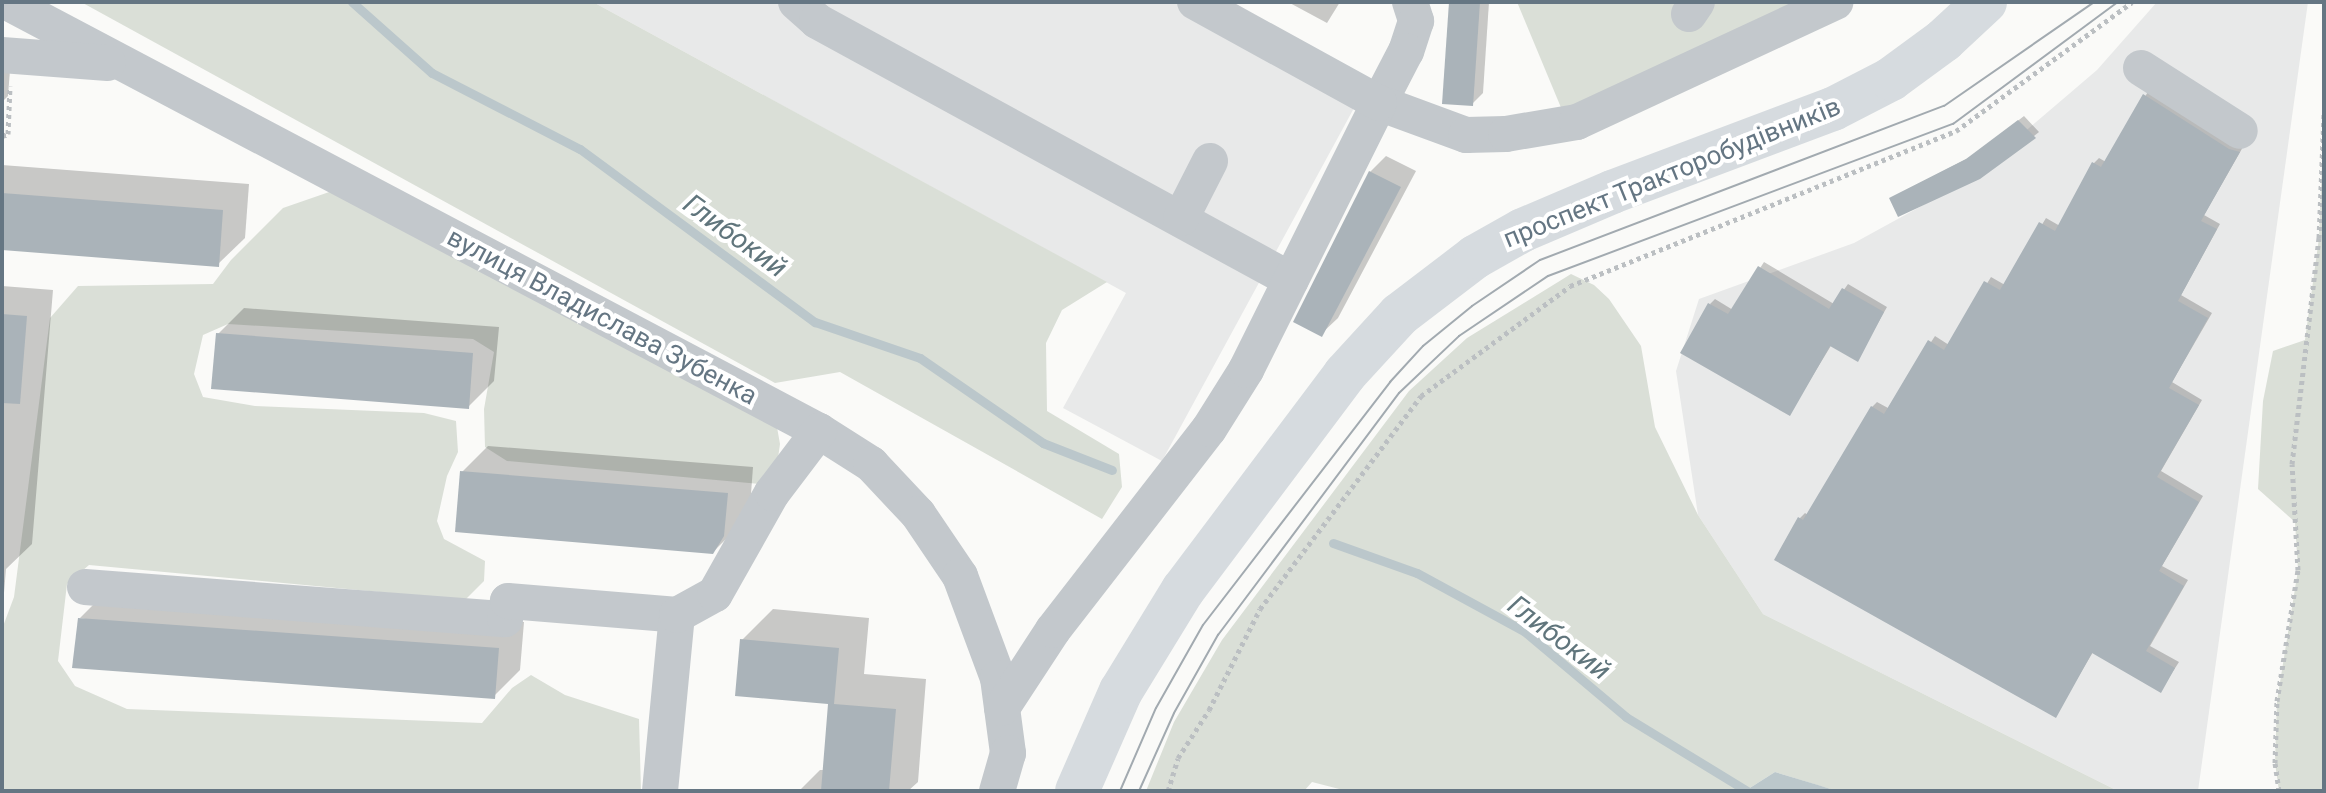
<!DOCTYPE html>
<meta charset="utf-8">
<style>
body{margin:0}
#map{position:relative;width:2326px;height:793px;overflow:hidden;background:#fafaf8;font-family:Roboto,sans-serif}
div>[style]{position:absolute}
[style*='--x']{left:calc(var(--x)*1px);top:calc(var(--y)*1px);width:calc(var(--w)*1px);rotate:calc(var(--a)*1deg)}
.built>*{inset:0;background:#e8e9e9}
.green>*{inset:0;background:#dadfd7}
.water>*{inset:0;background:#bbc7cb}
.shadow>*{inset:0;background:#0003}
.stream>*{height:9px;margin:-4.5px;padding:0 4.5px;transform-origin:4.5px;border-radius:4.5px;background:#bbc7cb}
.building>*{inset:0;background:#aab3b9}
.path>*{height:5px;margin-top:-2.5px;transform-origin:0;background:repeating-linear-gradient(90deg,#bbbfc2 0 4px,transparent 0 8px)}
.minor>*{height:36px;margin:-18px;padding:0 18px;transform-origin:18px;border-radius:18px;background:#c3c8cc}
.major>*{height:44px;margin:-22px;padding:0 22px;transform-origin:22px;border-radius:22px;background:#d6dbdf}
.tram>*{height:2px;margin:-1px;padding:0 1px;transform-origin:1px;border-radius:1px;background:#a2aab0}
span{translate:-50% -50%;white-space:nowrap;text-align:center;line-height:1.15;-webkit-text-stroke:8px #fff;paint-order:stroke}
.street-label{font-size:26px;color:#657683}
.water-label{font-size:28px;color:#60757c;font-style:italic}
.frame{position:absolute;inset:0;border:4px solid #657683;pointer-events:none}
</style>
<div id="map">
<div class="built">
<div style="clip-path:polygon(593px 2px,1183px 2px,1360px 97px,1162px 461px,1063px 408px,1126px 293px)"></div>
<div style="clip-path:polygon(2157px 2px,2308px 2px,2198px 791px,2118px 791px,1763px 614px,1698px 515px,1676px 371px,1699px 299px,1854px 243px,1967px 181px,2097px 70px)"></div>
</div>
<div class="green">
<div style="clip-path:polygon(81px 2px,593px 2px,1107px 282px,1062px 310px,1046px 343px,1047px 411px,1119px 454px,1122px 487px,1102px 519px,840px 372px,775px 383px)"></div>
<div style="clip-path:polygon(1517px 2px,1824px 2px,1572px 134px)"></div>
<div style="clip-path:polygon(2324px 113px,2324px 791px,2279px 791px,2275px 763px,2277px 701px,2298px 570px,2295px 522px,2258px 489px,2263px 401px,2273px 351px,2305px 340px,2319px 238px)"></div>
<div style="clip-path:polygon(335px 190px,775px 416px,780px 444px,778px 458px,760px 484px,507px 461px,485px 447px,484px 409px,494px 352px,473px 339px,228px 324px,203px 335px,194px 374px,203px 397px,255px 406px,424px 413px,456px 421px,458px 452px,447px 476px,437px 521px,444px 539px,485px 561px,484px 581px,465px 600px,89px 565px,67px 584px,58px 661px,75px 686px,127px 709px,482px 723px,512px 688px,531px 675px,565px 695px,639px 719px,641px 791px,2px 791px,2px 629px,14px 597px,50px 318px,78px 286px,213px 284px,231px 260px,283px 208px)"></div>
<div style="clip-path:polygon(1571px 274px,1594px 285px,1609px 299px,1641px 346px,1655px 427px,1698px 515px,1763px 614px,2118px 791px,1837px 791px,1775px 772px,1745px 791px,1347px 791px,1312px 782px,1304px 791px,1146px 791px,1174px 722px,1222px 640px,1409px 391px,1467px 338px)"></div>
</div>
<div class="water">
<div style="clip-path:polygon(1775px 772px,1818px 785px,1837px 791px,1745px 791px)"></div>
</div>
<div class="shadow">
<div style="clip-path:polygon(1288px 2px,1340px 2px,1327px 23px)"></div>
<div style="clip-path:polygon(1451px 2px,1489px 2px,1483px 93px,1472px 104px)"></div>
<div style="clip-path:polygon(2px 43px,12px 44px,8px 96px,2px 102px)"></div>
<div style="clip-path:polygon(2149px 90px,2243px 147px,2204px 215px,2220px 224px,2181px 295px,2212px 313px,2172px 382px,2202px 400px,2161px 471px,2203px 496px,2162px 566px,2188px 580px,2150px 646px,2179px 662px,2161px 690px,2093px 652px,2055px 716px,1776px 559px,1800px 518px,1805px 513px,1808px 515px,1872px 407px,1877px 402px,1888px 408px,1935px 336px,1949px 345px,1991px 277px,2005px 285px,2046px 218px,2060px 226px,2094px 163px,2099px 158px,2106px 162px)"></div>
<div style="clip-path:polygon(2024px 116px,2039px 132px,2034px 136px,1891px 198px,1974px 155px)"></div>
<div style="clip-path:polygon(1386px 156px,1416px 171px,1338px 318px,1321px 334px,1370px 172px)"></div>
<div style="clip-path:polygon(2px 165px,249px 184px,245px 238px,218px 264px,2px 248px)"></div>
<div style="clip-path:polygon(1764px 262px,1834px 304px,1848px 284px,1887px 307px,1857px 360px,1832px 344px,1790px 413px,1710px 304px,1715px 299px,1733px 310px)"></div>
<div style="clip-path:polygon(2px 286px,53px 290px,32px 544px,6px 569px,2px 617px)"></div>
<div style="clip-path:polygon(244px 308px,499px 327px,494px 381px,468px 407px,218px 334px)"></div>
<div style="clip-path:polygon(488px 446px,753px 467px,750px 507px,740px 525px,713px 552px,462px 472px)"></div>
<div style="clip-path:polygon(106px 592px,524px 622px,520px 670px,494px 696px,80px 618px)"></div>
<div style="clip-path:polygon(773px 609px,869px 618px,864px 674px,926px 679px,918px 782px,908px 791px,799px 791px,820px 770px,825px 770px,830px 702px,742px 640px)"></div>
</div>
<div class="stream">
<div style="--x:352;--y:2;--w:107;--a:41.6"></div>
<div style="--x:432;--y:73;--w:166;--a:27.2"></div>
<div style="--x:580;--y:149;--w:292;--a:36.4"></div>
<div style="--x:815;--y:322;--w:111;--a:18.9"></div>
<div style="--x:920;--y:358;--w:150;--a:34.6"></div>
<div style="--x:1043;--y:443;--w:74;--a:21.4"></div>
<div style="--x:1333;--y:543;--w:89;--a:19.7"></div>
<div style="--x:1417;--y:573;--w:122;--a:28.5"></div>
<div style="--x:1524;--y:631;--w:133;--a:40.1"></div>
<div style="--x:1626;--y:717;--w:142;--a:31.4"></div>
</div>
<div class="building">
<div style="clip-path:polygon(1449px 2px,1480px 2px,1473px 106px,1442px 104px)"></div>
<div style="clip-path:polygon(2143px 94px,2229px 149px,2240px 152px,2201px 221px,2217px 229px,2178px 301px,2208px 318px,2169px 388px,2199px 405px,2157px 477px,2199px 502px,2159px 571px,2184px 586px,2146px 651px,2175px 668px,2161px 693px,2092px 653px,2056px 718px,1774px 560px,1798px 517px,1803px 520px,1871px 406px,1884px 414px,1928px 340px,1944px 350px,1984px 281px,2000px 290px,2039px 222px,2055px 231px,2092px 162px,2101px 167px)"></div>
<div style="clip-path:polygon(2018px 120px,2036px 138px,1980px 179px,1898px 217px,1889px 198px,1966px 159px)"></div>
<div style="clip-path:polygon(1369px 171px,1401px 187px,1322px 337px,1293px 322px)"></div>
<div style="clip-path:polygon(2px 193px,223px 210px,219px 267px,2px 250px)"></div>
<div style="clip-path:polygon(1758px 266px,1829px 309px,1842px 288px,1884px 312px,1858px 362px,1830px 346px,1790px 416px,1680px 353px,1708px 303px,1728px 314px)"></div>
<div style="clip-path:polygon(2px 314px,27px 316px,20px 404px,2px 403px)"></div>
<div style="clip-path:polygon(216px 333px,473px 353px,469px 409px,211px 389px)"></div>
<div style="clip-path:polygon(460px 471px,728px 493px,724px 536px,713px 554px,455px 532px)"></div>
<div style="clip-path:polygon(78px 618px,499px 648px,495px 699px,72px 668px)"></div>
<div style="clip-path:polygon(740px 639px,839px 648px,834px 704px,896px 709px,889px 791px,821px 791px,828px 704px,735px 696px)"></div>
</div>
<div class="path">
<div style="--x:2;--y:136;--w:6;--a:-18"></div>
<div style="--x:8;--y:134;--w:48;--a:-87.6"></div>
<div style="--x:1168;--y:791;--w:34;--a:-73"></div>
<div style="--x:1178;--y:758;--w:57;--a:-57.1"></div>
<div style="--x:1209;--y:710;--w:113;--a:-63.2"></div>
<div style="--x:1260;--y:609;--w:267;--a:-52.9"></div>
<div style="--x:1421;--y:396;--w:185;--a:-36.4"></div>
<div style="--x:1570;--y:286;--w:416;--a:-21.9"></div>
<div style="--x:1956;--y:131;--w:218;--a:-36.2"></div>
<div style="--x:2279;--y:791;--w:28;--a:-98"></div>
<div style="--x:2275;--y:763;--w:62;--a:-88.2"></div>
<div style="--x:2277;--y:701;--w:133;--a:-80.9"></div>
<div style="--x:2298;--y:570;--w:106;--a:-93.2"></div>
<div style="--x:2292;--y:464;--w:228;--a:-83.2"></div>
<div style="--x:2319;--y:238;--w:125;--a:-87.7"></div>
</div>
<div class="minor">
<div style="--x:7;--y:2;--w:918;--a:27.85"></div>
<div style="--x:819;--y:431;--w:62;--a:32.4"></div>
<div style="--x:871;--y:464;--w:69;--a:46.8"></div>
<div style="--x:918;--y:514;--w:75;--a:55.9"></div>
<div style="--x:960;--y:576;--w:109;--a:69.6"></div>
<div style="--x:998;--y:678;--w:76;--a:82.4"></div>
<div style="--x:1008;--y:753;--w:40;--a:106"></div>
<div style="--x:796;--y:2;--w:28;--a:42"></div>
<div style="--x:817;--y:21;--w:540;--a:28.65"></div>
<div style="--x:1410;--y:2;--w:20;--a:72"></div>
<div style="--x:1416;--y:21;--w:32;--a:108"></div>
<div style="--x:1406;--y:51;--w:59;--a:117.4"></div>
<div style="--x:1379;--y:103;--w:93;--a:20.2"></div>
<div style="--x:1466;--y:135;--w:40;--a:-1.4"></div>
<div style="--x:1506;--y:134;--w:72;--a:-9.6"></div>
<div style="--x:1577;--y:122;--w:285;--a:-24.9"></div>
<div style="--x:1689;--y:14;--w:14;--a:-56"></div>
<div style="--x:2;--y:55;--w:106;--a:4.3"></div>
<div style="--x:2141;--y:68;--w:117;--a:32.5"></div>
<div style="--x:1181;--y:218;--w:64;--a:-63"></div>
<div style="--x:85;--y:587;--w:421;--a:4.4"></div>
<div style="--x:505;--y:619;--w:18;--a:-81"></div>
<div style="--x:508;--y:601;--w:170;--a:4.7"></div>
<div style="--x:1002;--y:708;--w:93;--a:-56.8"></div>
<div style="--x:1053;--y:630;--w:254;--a:-52.2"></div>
<div style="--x:1209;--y:429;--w:70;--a:-57.9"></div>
<div style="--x:1246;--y:370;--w:298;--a:-63.5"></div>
<div style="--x:1379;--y:103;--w:210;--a:-151.2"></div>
<div style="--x:660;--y:791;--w:177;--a:-84.5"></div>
<div style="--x:677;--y:615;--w:43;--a:-28.9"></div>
<div style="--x:715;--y:594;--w:116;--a:-60.6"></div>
<div style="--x:772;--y:493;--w:78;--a:-52.8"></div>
</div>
<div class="major">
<div style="--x:1077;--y:791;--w:109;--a:-66.3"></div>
<div style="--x:1121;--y:691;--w:119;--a:-58.5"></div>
<div style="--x:1183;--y:590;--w:270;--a:-53.1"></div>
<div style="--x:1345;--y:374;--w:80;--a:-47.5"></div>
<div style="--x:1399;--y:315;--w:96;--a:-37.3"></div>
<div style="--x:1475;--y:257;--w:55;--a:-29.4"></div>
<div style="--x:1523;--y:230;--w:97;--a:-23.1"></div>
<div style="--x:1612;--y:192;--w:236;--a:-20.6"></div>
<div style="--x:1833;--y:109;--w:65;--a:-27.3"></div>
<div style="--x:1891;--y:79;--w:66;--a:-36.3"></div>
<div style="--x:1944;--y:40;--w:56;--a:-42.8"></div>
</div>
<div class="tram">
<div style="--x:1120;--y:791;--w:90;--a:-66.6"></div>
<div style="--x:1156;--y:708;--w:95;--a:-60.5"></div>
<div style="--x:1203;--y:625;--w:307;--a:-52.4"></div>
<div style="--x:1390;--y:382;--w:49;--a:-47.5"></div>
<div style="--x:1423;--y:346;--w:63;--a:-39.2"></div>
<div style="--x:1472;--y:306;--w:82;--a:-34.1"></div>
<div style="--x:1540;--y:260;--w:432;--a:-20.9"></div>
<div style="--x:1944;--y:106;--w:183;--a:-34.7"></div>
<div style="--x:1139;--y:791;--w:85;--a:-65.8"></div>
<div style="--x:1174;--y:713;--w:90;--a:-60.6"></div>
<div style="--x:1218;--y:635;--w:302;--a:-53.2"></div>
<div style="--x:1399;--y:393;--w:83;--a:-43.5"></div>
<div style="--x:1459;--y:336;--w:107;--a:-34"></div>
<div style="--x:1548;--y:276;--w:433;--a:-20.6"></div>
<div style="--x:1953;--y:124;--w:205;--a:-36.5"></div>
</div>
<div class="street-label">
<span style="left:1672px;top:173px;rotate:-22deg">проспект Тракторобудівників</span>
<span style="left:602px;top:317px;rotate:28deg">вулиця Владислава Зубенка</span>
</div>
<div class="water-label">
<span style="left:735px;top:236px;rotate:36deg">Глибокий</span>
<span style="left:1559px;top:638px;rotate:37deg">Глибокий</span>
</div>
<div class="frame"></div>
</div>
